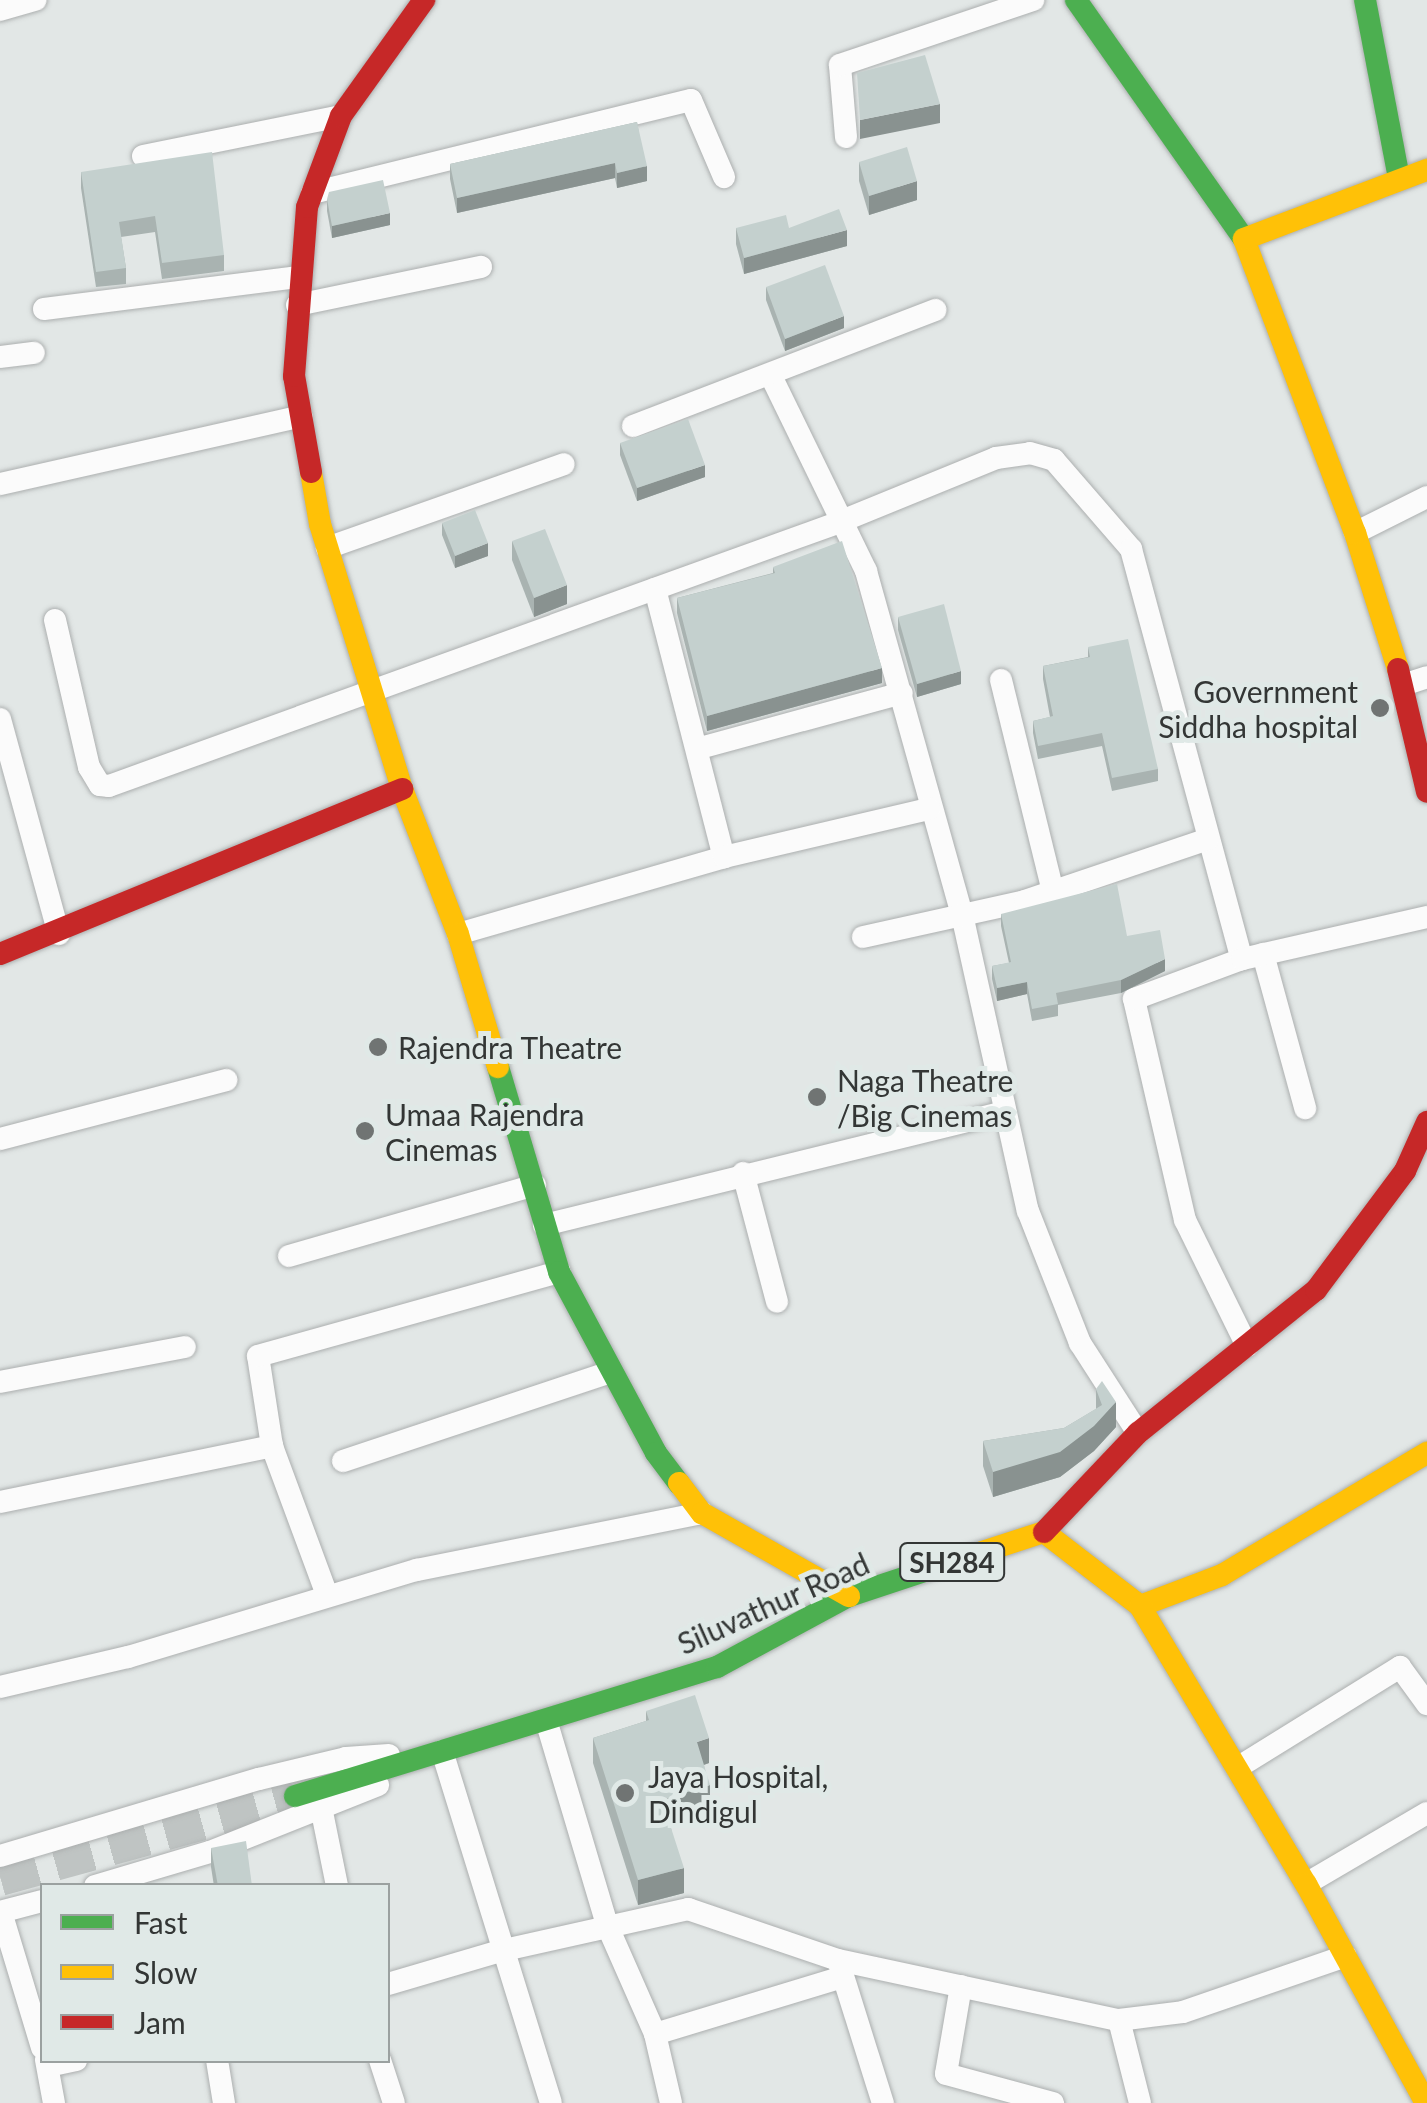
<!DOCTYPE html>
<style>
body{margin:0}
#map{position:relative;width:1427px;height:2103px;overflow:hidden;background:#e2e7e6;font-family:Lato,sans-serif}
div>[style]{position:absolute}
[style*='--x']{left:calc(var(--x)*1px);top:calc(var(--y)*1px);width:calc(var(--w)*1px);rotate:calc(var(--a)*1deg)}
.primary-tunnel>*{height:38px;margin-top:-19px;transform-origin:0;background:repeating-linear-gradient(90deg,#bfc4c3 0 38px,transparent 0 57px)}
.roads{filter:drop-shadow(0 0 2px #acafaf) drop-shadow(0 0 2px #acafaf)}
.street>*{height:22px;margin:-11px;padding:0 11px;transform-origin:11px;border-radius:11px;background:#fbfbfb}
.fast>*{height:22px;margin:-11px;padding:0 11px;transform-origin:11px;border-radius:11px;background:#4caf50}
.slow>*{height:22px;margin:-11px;padding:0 11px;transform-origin:11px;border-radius:11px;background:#ffc107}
.jam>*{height:22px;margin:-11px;padding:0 11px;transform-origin:11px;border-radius:11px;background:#c62828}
.wall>*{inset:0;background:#a9b3b1}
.shaded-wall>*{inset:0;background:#899290}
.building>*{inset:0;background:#c4d0ce}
.dots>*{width:28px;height:28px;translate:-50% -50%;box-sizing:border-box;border:5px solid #e0e9e7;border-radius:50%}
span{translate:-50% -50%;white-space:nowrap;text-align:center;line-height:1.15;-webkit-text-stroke:10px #e0e9e7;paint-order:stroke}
.shield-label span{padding:2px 8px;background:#e0e9e7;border:2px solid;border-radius:8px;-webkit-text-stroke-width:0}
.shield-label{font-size:28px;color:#333635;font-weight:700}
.poi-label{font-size:30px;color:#333635}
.right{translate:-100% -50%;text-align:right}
.left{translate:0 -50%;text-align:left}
.street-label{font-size:30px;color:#333635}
.legend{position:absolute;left:40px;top:1883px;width:350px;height:180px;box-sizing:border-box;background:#e0e9e7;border:2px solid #9ba1a0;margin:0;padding:12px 18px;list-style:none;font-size:30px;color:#333635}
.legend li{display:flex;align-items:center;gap:20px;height:50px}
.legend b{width:50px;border:2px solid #9ba1a0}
</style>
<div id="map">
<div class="primary-tunnel">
<div style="--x:0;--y:1877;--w:306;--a:-15.4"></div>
</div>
<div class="roads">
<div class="street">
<div style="--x:0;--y:10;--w:37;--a:-16"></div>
<div style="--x:846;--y:137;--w:72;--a:-94.8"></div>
<div style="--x:840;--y:65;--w:204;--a:-18.6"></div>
<div style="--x:143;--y:156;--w:202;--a:-11.4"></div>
<div style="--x:312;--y:193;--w:390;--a:-13.8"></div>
<div style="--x:691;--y:100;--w:84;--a:66.8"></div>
<div style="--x:297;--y:305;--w:188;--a:-11.7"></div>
<div style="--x:44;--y:309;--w:255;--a:-7.2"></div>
<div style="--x:0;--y:357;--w:34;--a:-7"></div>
<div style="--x:771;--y:376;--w:217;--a:64"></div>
<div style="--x:866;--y:571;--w:361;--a:74.4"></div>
<div style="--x:963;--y:919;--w:299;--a:77.5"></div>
<div style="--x:1028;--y:1211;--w:142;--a:68.5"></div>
<div style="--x:1080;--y:1343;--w:107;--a:57.2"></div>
<div style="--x:633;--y:426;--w:324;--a:-21"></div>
<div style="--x:0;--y:484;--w:309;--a:-12.7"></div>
<div style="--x:1355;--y:533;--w:80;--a:-26.6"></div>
<div style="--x:327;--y:548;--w:251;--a:-19.5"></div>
<div style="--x:655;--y:589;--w:277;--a:75.6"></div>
<div style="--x:55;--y:620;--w:151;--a:77"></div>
<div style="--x:89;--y:767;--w:21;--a:59"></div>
<div style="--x:100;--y:785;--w:9;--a:6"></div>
<div style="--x:109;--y:786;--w:774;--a:-19.86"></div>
<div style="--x:837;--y:523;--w:172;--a:-22.2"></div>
<div style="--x:996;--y:458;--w:34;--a:-8"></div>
<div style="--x:1030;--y:453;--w:25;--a:16"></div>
<div style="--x:1054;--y:460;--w:118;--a:49.1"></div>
<div style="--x:1131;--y:549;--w:425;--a:74.9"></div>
<div style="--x:1001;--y:680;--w:218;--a:76.2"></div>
<div style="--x:1403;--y:685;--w:25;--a:-18"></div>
<div style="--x:0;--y:719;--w:223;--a:74.7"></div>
<div style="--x:700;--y:748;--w:209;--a:-15.2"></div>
<div style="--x:458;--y:934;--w:277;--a:-16.1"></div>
<div style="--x:724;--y:857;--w:211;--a:-13.2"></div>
<div style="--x:863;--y:937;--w:166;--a:-12.5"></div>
<div style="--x:1025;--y:901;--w:193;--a:-18.7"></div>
<div style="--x:1263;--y:954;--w:160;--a:74.7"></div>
<div style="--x:0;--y:1139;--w:234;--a:-14.6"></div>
<div style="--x:743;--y:1173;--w:133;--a:75.2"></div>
<div style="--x:544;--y:1225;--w:475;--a:-13.8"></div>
<div style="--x:289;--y:1256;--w:256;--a:-16.1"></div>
<div style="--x:1247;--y:1346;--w:140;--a:-116.2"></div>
<div style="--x:1185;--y:1220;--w:227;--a:-103"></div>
<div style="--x:1134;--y:999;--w:115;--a:-20.3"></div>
<div style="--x:1242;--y:959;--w:190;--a:-12.8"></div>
<div style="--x:0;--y:1382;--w:188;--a:-10.7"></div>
<div style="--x:343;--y:1461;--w:282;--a:-18.4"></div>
<div style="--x:0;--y:1502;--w:278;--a:-11.6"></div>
<div style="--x:327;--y:1595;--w:159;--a:-110.3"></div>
<div style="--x:272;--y:1446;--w:91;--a:-98.8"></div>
<div style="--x:258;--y:1356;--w:313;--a:-15.6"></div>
<div style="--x:0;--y:1687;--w:131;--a:-13.2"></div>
<div style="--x:128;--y:1657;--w:302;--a:-16.8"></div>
<div style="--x:417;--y:1570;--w:291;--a:-11.3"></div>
<div style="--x:546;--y:1720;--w:214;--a:73.4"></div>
<div style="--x:607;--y:1925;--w:119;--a:66.2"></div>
<div style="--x:655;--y:2034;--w:71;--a:76.9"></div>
<div style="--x:442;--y:1751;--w:368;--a:72.8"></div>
<div style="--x:1237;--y:1768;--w:192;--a:-31.8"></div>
<div style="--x:1400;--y:1667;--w:46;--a:53.9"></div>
<div style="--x:322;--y:1812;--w:76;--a:78.5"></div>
<div style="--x:0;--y:1856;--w:270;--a:-16.6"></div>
<div style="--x:259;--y:1779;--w:89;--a:-13.6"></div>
<div style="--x:346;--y:1758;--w:43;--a:-4"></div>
<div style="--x:1306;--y:1884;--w:140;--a:-30.4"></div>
<div style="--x:95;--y:1886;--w:120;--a:-16.5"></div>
<div style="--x:210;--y:1852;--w:181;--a:-21.7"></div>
<div style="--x:0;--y:1912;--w:43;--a:-14.7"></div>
<div style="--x:1;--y:1912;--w:142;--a:73.2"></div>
<div style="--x:839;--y:1963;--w:147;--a:72.6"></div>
<div style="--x:388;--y:1984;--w:117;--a:-16.4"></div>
<div style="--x:500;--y:1951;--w:193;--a:-12.6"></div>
<div style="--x:688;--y:1909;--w:158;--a:18.8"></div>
<div style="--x:838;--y:1960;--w:287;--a:12.1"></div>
<div style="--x:1119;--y:2020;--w:64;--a:-7.1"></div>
<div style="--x:1183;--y:2012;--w:172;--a:-19"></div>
<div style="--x:961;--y:1986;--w:89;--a:99.7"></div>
<div style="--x:946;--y:2074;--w:111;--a:15.2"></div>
<div style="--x:1119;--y:2020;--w:86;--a:75.8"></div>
<div style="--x:655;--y:2034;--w:196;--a:-16.9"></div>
<div style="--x:46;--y:2060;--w:44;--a:79.5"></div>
<div style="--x:217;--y:2060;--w:44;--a:80.8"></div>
<div style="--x:380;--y:2060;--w:45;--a:72"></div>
<div style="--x:48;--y:2066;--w:29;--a:-12"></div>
</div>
<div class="fast">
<div style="--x:1076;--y:0;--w:292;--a:54.9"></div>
<div style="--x:1365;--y:0;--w:182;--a:79.2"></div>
<div style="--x:498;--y:1067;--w:214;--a:73.4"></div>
<div style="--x:559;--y:1272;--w:205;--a:61.8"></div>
<div style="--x:656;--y:1453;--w:38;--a:53"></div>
<div style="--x:295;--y:1796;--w:441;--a:-17"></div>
<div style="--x:717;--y:1667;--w:150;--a:-28.3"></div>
<div style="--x:849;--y:1596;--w:127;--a:-18.3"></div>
</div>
<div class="slow">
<div style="--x:311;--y:472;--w:53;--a:80.2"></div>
<div style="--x:320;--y:524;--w:277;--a:72.8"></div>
<div style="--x:402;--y:789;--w:155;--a:68.9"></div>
<div style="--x:458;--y:934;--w:139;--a:73.3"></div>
<div style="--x:1398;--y:669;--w:143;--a:-107.5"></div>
<div style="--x:1355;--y:533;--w:314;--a:-110.7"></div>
<div style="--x:1244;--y:239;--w:196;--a:-20.7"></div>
<div style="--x:679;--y:1483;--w:38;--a:53"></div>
<div style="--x:702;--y:1513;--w:169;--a:29.5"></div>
<div style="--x:970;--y:1556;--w:78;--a:-18"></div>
<div style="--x:1044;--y:1532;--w:121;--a:37.6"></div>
<div style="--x:1140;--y:1606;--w:88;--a:-20.7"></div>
<div style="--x:1222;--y:1575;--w:239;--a:-30.8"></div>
<div style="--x:1140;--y:1606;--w:324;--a:59.2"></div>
<div style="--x:1306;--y:1884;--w:250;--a:61.3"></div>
</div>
<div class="jam">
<div style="--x:311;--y:472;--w:97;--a:-100"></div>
<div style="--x:294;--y:376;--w:169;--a:-85.6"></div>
<div style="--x:307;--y:207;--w:97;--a:-69.5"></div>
<div style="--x:341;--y:116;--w:143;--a:-54.4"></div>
<div style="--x:1398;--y:669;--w:126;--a:76.7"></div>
<div style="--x:0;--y:954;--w:435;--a:-22.3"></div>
<div style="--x:1044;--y:1532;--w:137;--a:-46.5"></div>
<div style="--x:1138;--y:1433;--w:228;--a:-38.8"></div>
<div style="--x:1316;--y:1290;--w:149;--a:-53.2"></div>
<div style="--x:1405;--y:1171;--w:54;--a:-65.8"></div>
</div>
</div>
<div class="wall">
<div style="clip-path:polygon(637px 122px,647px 181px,617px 188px,615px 178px,457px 213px,450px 179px,450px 164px)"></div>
<div style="clip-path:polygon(859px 162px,917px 200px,869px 215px,859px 181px)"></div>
<div style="clip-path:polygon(81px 172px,224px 255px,224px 271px,162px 279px,155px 232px,121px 237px,126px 268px,126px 284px,96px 287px,81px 188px)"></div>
<div style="clip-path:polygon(327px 199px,390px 225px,332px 238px,327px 211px)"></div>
<div style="clip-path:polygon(736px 228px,789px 228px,847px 246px,744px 274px,736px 244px)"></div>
<div style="clip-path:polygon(766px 287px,844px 328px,785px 351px,766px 300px)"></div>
<div style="clip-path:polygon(620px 443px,705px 477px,637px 501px,620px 455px)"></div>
<div style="clip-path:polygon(442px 523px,488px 556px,455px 568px,442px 535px)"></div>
<div style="clip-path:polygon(512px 541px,567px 604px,534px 617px,512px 560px)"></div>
<div style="clip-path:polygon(773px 567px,882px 683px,707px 731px,677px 613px,677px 598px,773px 573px)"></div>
<div style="clip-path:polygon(898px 617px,961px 684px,917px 697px,898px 630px)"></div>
<div style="clip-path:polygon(1088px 647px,1158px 769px,1158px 781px,1112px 791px,1102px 746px,1038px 759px,1033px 733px,1033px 721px,1050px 717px,1043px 679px,1043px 666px,1088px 657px)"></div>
<div style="clip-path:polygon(1001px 914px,1127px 936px,1165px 971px,1121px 993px,1058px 1005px,1058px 1016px,1032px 1021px,1027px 994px,997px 1001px,992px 979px,992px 966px,1009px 963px,1001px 926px)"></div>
<div style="clip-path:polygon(1096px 1389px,1116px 1427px,1094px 1451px,1060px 1477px,993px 1497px,983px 1466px,983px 1441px,1064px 1428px,1096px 1409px)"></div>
<div style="clip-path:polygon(646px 1711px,709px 1763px,704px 1765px,710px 1810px,670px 1823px,684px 1893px,638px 1905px,593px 1763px,593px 1738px,646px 1721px)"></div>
<div style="clip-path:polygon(211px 1848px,252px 1886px,214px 1886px,211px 1867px)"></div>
</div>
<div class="shaded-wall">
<div style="clip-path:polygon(940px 104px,940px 123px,860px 139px,860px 120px)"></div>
<div style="clip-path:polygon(615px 163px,615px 178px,457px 213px,457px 198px)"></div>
<div style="clip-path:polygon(647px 166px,647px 181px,617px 188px,617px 173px)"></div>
<div style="clip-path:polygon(917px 181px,917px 200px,869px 215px,869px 196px)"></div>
<div style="clip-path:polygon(390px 213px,390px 225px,332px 238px,332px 226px)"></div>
<div style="clip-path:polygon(847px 230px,847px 246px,744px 274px,744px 258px)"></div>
<div style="clip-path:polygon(844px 316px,844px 328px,785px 351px,785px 339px)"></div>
<div style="clip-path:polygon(705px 465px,705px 477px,637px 501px,637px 488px)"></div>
<div style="clip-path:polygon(488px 543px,488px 556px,455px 568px,455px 556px)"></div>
<div style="clip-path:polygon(567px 585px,567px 604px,534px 617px,534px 598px)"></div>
<div style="clip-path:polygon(882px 668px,882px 683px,707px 731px,707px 716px)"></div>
<div style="clip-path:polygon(961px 671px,961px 684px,917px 697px,917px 684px)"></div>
<div style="clip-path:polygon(1165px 959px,1165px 971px,1121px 993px,1121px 980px)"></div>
<div style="clip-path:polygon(1027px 982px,1027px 994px,997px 1001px,997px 988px)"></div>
<div style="clip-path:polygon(1116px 1402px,1116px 1427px,1094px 1451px,1060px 1477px,993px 1497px,993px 1472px)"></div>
<div style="clip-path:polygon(709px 1738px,709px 1763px,697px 1767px,697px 1742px)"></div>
<div style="clip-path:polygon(710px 1785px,710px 1810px,662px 1825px,662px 1800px)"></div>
<div style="clip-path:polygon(684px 1868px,684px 1893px,638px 1905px,638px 1880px)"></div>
</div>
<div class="building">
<div style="clip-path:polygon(925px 55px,940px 104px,860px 120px,857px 73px)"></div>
<div style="clip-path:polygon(637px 122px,647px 166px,617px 173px,615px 163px,457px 198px,450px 164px)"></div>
<div style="clip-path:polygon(907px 147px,917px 181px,869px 196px,859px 162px)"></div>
<div style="clip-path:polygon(212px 152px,224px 255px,162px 263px,155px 216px,119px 222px,126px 268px,96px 272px,81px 172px)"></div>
<div style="clip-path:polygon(383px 180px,390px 213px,332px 226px,327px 199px,329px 192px)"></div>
<div style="clip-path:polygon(839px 209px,847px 230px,744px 258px,736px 228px,786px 215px,789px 228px)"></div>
<div style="clip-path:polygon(825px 265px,844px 316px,785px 339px,766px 287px)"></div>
<div style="clip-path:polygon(688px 419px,705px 465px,637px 488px,620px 443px)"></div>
<div style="clip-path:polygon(475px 510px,488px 543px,455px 556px,442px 523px)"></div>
<div style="clip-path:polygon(545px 529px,567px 585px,534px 598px,512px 541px)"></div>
<div style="clip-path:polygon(842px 541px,882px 668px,707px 716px,677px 598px,775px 573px,773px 567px)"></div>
<div style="clip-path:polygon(944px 604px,961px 671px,917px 684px,898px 617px)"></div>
<div style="clip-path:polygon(1128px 639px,1158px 769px,1112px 778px,1102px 733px,1038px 746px,1033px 721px,1053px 716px,1043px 666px,1090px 657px,1088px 647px)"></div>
<div style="clip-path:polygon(1117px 884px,1127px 936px,1160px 930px,1165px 959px,1121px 980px,1056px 993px,1058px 1004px,1032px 1009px,1027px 982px,997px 988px,992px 966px,1011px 962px,1001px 914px)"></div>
<div style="clip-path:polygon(1102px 1381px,1116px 1402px,1094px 1426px,1060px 1452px,993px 1472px,983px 1441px,1064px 1428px,1102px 1405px,1096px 1389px)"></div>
<div style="clip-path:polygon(695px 1695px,709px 1738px,697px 1742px,710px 1785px,662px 1800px,684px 1868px,638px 1880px,593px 1738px,649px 1720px,646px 1711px)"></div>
<div style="clip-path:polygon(246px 1841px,252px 1886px,218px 1886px,211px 1848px)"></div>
</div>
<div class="dots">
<div style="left:1380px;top:708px;background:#707473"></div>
<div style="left:378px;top:1047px;background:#707473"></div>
<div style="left:817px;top:1097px;background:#707473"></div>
<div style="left:365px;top:1131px;background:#707473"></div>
<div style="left:625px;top:1793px;background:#707473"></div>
</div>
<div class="shield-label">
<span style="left:952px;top:1562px">SH284</span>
</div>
<div class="poi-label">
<span class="right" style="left:1358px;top:708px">Government<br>Siddha hospital</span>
<span class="left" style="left:398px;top:1047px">Rajendra Theatre</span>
<span class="left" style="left:837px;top:1097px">Naga Theatre<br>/Big Cinemas</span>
<span class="left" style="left:385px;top:1131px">Umaa Rajendra<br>Cinemas</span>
<span class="left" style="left:648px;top:1793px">Jaya Hospital,<br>Dindigul</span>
</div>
<div class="street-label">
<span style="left:773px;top:1603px;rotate:-24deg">Siluvathur Road</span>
</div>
<ul class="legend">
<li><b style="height:12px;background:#4caf50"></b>Fast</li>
<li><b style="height:12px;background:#ffc107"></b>Slow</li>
<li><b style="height:12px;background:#c62828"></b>Jam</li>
</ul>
</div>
